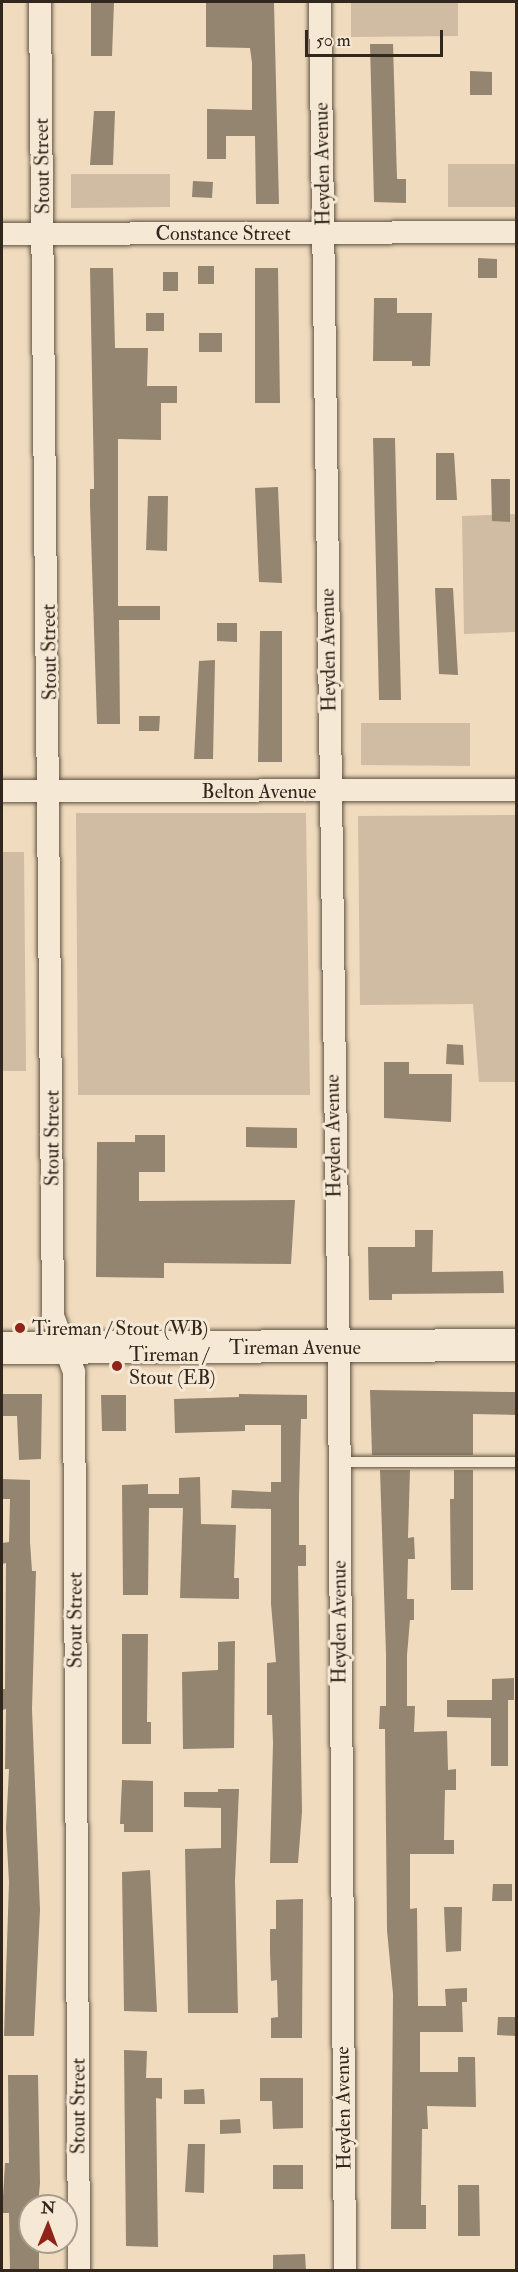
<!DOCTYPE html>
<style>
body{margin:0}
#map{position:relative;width:518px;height:2272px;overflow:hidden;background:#f0dbbe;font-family:"IM FELL Double Pica",serif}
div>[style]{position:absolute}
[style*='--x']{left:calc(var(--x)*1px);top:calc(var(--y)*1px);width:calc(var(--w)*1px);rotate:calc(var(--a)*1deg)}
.green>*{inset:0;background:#d0bca2}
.building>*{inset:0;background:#948570}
.roads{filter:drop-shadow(0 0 2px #615444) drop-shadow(0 0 2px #615444)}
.lane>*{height:10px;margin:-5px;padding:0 5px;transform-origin:5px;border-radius:5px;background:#f5e8d5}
.street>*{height:22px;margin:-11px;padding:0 11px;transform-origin:11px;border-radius:11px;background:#f5e8d5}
.secondary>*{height:32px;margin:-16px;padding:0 16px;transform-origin:16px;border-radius:16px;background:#f5e8d5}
.dots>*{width:16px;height:16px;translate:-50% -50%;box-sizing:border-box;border:3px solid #f5e8d5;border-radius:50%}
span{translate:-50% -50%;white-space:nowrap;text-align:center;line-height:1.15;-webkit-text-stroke:6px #f5e8d5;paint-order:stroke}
.street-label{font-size:20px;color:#31271c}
.poi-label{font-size:20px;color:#31271c}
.left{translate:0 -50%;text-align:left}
.frame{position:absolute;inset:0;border:3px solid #31271c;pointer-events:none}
.north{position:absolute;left:18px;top:2194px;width:60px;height:60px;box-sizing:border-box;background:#f5e8d5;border:2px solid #a79b8b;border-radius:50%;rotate:1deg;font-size:16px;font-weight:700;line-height:24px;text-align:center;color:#31271c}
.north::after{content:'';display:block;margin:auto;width:21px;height:27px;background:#8f2418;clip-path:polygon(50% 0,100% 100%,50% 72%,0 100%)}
.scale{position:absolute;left:305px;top:30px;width:138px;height:27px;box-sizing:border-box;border:3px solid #31271c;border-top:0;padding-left:8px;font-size:18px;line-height:21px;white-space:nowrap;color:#31271c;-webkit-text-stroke:4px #f5e8d5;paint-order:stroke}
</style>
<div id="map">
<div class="green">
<div style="clip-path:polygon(351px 2px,458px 2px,458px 36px,351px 37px)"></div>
<div style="clip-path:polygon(448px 164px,516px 164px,516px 207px,448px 207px)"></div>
<div style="clip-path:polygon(71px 174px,170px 174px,170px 207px,71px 208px)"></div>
<div style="clip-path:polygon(516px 514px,516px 632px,464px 634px,462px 516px)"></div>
<div style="clip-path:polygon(361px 723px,470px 723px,470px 766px,361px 765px)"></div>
<div style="clip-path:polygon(76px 813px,306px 813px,310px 1095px,78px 1095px)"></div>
<div style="clip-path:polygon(516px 815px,516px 1082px,479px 1082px,473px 1004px,360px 1005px,358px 816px)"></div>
<div style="clip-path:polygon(2px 852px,24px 852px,26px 1071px,2px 1071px)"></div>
</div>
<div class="building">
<div style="clip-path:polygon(91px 2px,114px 2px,112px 56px,91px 56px)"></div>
<div style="clip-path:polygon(206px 2px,274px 3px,279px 204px,256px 204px,255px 136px,226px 136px,226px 159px,207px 159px,207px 109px,252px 110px,252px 63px,250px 48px,206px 47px)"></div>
<div style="clip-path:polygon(370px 44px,393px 44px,397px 179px,406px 179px,406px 203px,374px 202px)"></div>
<div style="clip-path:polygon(470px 71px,492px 72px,492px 95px,470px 95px)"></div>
<div style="clip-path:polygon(94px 111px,115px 111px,113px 165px,90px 165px)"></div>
<div style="clip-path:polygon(193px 181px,213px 182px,212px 198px,192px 197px)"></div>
<div style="clip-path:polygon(478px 258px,497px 259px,497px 278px,478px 278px)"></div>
<div style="clip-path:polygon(198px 266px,214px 266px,214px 284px,198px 284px)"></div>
<div style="clip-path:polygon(90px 268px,113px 268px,115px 348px,148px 348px,147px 386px,177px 386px,177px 403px,161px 403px,161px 440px,118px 439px,118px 606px,160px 606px,160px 620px,119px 620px,120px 724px,97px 724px,90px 504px,90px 489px,94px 489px,94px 482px)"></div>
<div style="clip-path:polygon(255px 268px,278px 268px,280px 403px,255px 403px)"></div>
<div style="clip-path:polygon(163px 272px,178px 272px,178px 291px,163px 291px)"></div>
<div style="clip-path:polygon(374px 298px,397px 298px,397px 313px,432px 313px,430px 366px,412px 366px,412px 361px,373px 361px)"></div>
<div style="clip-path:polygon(146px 313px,164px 313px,164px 331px,146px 331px)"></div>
<div style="clip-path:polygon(199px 333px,222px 333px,222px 352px,199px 352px)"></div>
<div style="clip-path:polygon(373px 438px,395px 438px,401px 700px,379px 700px)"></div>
<div style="clip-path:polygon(436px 453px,454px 453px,457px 500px,436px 500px)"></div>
<div style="clip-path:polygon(491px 479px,510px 479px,510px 522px,492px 521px)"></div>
<div style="clip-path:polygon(278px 487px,282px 583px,259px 582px,255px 488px)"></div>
<div style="clip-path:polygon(148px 496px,168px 496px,167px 551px,146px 550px)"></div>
<div style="clip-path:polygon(435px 588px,453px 588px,458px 675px,439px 674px)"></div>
<div style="clip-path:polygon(217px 623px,237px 623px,237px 642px,217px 641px)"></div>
<div style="clip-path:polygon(260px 631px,282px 631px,282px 762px,258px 762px)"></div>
<div style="clip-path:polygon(215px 660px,213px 759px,194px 759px,199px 661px)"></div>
<div style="clip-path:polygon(139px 716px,160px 716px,159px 731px,139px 731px)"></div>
<div style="clip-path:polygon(447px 1044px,463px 1045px,464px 1065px,446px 1064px)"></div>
<div style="clip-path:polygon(384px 1062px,409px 1062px,409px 1074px,452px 1074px,451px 1122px,384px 1118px)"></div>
<div style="clip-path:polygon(246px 1127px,297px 1128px,297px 1148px,246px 1147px)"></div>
<div style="clip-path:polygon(135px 1135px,165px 1135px,165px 1172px,139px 1172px,139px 1201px,295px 1200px,291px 1264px,164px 1263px,164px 1278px,96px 1277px,97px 1142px,135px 1142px)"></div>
<div style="clip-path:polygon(415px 1230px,433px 1230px,432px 1272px,503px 1271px,504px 1293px,392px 1294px,392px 1300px,369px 1300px,368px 1247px,415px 1247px)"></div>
<div style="clip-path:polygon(370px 1390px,516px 1392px,516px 1415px,473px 1414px,473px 1455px,372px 1455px)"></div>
<div style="clip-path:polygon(2px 1394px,42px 1394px,41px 1459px,19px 1460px,17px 1416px,2px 1416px)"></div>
<div style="clip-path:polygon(239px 1394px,307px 1395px,307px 1419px,301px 1419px,299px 1496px,299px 1545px,306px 1545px,306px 1566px,298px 1566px,302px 1812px,298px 1863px,270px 1863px,273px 1743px,272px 1715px,267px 1715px,267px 1663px,276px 1662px,271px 1604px,271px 1509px,231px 1508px,232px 1490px,271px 1492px,271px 1482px,281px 1482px,281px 1425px,245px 1425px,245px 1431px,175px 1433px,174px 1399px,239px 1397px)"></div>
<div style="clip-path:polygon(101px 1395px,126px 1395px,126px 1431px,102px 1431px)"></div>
<div style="clip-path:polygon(380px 1470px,410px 1470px,408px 1538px,414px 1537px,415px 1559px,408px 1559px,407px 1599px,414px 1599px,414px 1620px,410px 1620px,407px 1655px,407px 1706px,415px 1706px,414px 1732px,447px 1731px,448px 1770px,456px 1769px,456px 1790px,445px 1790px,444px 1840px,454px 1840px,454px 1854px,410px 1854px,410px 1909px,417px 1908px,418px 2006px,446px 2006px,445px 1989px,467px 1988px,467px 2002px,462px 2002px,463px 2032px,420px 2032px,420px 2072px,458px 2072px,458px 2057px,475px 2057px,476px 2107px,427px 2106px,428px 2129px,422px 2129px,421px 2205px,426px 2205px,426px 2229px,391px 2229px,393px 1994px,387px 1930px,385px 1729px,379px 1729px,380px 1706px,386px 1706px,386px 1654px)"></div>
<div style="clip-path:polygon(454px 1470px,473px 1470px,473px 1590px,451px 1590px,450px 1499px,454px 1499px)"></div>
<div style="clip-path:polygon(200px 1477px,201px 1524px,236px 1525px,234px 1578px,239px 1578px,239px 1599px,180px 1598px,183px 1508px,149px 1508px,148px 1595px,123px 1595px,122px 1485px,148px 1484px,148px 1494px,179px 1494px,179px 1478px)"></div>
<div style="clip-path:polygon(2px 1479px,30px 1480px,30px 1542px,32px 1571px,36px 1571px,32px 1709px,40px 1910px,34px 2036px,4px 2036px,9px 1882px,6px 1828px,9px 1769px,5px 1769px,6px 1709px,2px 1710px,2px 1689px,5px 1689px,6px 1563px,2px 1564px,2px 1543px,9px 1542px,10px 1499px,2px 1499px)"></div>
<div style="clip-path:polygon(122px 1634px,148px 1634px,147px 1722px,151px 1722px,151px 1744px,122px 1744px)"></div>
<div style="clip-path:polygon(235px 1641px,234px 1748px,183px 1749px,182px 1672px,218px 1670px,218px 1642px)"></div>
<div style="clip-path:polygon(514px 1678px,514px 1700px,508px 1700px,508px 1766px,491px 1766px,491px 1718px,447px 1717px,447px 1700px,492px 1700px,492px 1679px)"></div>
<div style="clip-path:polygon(122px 1780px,153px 1781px,153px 1832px,124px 1832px,124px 1824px,120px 1824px)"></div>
<div style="clip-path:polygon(218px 1789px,239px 1789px,235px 1881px,238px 2013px,188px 2013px,185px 1849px,221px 1848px,221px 1808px,184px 1807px,184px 1792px,218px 1792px)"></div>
<div style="clip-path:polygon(150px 1870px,157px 2012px,124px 2011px,122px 1872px)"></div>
<div style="clip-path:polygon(493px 1884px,512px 1884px,512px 1901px,492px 1901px)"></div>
<div style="clip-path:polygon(303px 1899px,302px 2038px,271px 2038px,271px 2018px,278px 2017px,277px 1980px,271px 1981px,270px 1951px,270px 1929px,276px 1929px,276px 1900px)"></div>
<div style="clip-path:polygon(444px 1907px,462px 1907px,461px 1951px,446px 1952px)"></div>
<div style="clip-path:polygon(498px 2017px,516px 2017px,516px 2036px,497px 2035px)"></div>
<div style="clip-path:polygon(124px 2050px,147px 2051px,146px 2078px,162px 2078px,162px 2099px,156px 2098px,158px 2247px,126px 2246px)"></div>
<div style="clip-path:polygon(8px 2075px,38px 2075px,40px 2183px,38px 2206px,30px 2206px,30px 2242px,39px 2242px,39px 2271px,10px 2271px,9px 2213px,2px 2213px,5px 2163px,9px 2163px)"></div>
<div style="clip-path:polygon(260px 2078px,303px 2078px,303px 2128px,273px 2129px,272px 2101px,260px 2101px)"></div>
<div style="clip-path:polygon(204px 2089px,205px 2104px,184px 2104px,184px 2090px)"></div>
<div style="clip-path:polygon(240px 2119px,241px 2133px,220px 2134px,220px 2120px)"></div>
<div style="clip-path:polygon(188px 2144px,205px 2144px,204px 2193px,185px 2192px)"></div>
<div style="clip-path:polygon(273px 2165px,303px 2165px,303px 2189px,273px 2189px)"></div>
<div style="clip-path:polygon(458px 2185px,479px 2185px,480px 2236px,458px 2236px)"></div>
<div style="clip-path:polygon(305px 2254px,306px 2271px,273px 2271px,273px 2255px)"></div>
</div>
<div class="roads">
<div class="lane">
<div style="--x:339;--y:1462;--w:177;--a:0"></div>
</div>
<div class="street">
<div style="--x:40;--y:2;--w:1314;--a:89.43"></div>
<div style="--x:53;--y:1316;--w:60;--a:69.4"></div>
<div style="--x:74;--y:1372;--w:898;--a:89.68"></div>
<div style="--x:320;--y:2;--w:1366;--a:89.2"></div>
<div style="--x:339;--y:1368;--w:902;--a:89.62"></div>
<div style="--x:2;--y:234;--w:514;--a:-0.22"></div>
<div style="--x:2;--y:791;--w:514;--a:-0.11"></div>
</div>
<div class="secondary">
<div style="--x:2;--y:1348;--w:514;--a:-0.33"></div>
</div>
</div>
<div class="dots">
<div style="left:20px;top:1328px;background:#8f2418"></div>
<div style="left:117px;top:1366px;background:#8f2418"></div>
</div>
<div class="street-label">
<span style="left:322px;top:164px;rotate:-91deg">Heyden Avenue</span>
<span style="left:42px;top:166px;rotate:-91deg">Stout Street</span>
<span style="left:223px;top:233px">Constance Street</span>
<span style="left:328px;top:650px;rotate:-91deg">Heyden Avenue</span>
<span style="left:49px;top:652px;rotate:-91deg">Stout Street</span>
<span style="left:259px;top:791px">Belton Avenue</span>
<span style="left:333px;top:1136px;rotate:-91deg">Heyden Avenue</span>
<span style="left:52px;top:1138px;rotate:-90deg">Stout Street</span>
<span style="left:295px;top:1347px">Tireman Avenue</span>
<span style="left:75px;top:1620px;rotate:-90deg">Stout Street</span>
<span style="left:339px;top:1622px;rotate:-90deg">Heyden Avenue</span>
<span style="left:78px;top:2106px;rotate:-90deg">Stout Street</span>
<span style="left:343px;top:2108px;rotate:-91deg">Heyden Avenue</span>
</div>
<div class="poi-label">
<span class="left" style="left:32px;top:1328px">Tireman / Stout (WB)</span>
<span class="left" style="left:129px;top:1366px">Tireman /<br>Stout (EB)</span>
</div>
<div class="frame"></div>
<div class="north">N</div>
<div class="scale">50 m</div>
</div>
